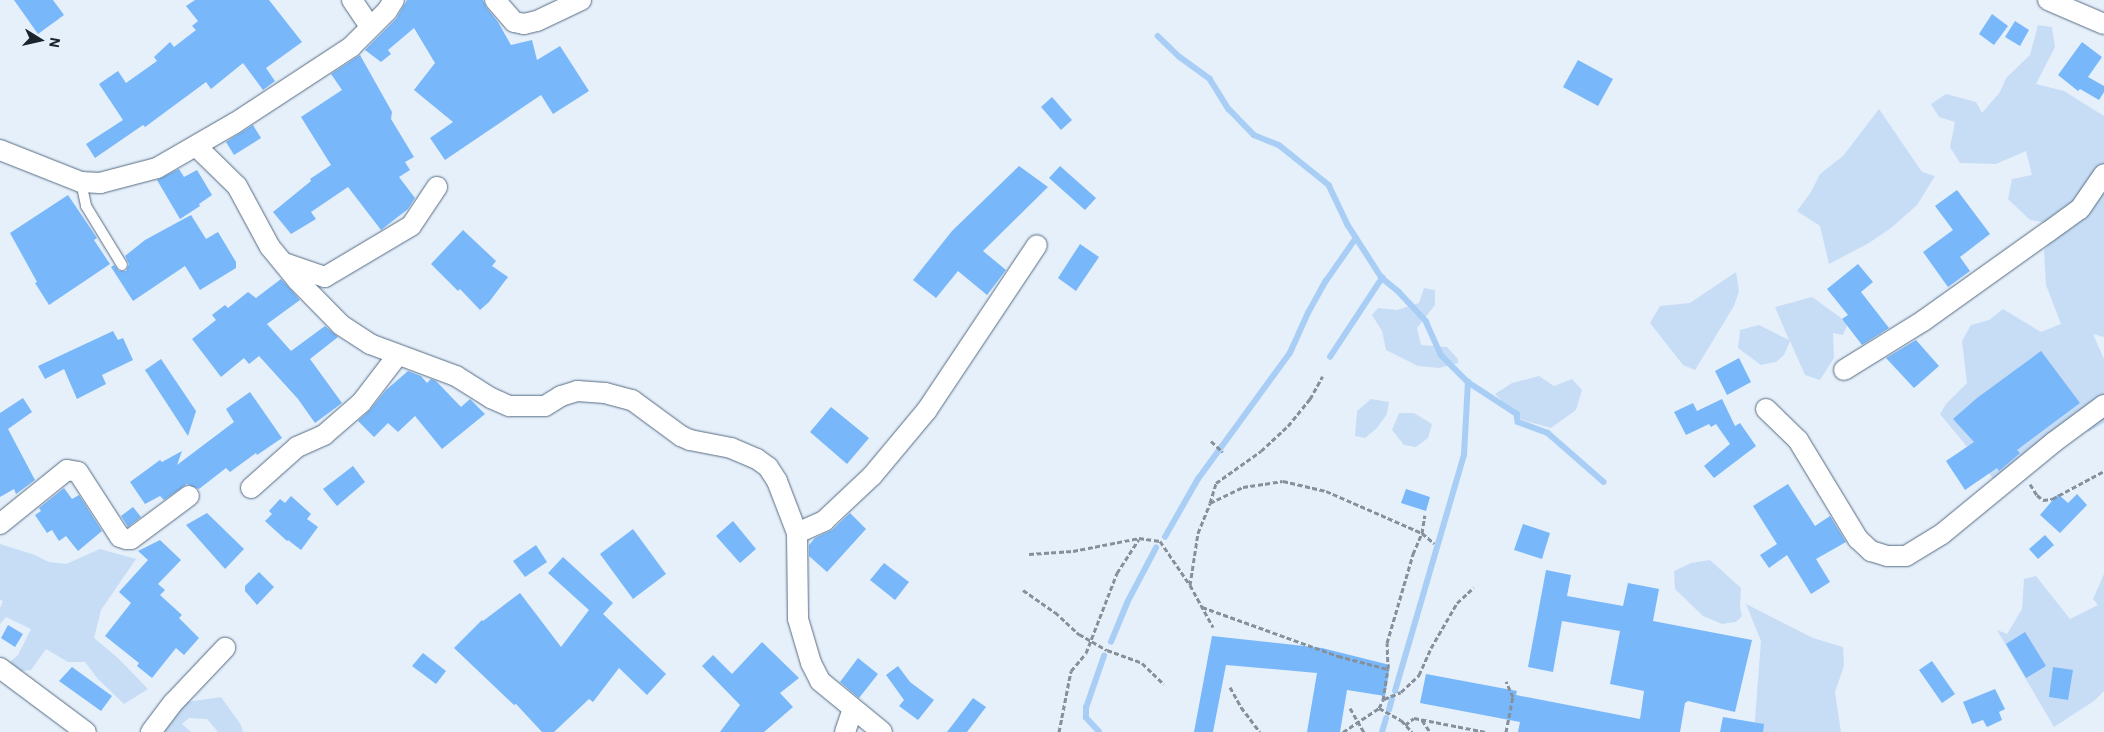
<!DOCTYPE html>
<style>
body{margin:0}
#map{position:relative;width:2104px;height:732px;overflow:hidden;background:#e6f0fb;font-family:"IBM Plex Sans",sans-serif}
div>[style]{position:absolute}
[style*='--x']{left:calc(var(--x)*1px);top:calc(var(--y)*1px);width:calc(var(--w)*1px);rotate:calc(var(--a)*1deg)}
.green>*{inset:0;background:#c7ddf5}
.stream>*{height:5.5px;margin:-2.75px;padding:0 2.75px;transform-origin:2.75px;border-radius:2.75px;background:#a9cef6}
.building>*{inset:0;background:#78b7f9}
.path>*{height:3px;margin-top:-1.5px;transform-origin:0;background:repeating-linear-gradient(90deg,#86909a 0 5px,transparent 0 7.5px)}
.roads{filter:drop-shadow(0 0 1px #556b82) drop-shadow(0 0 1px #556b82)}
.service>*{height:10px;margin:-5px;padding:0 5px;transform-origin:5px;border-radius:5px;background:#fff}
.minor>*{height:20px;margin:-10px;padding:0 10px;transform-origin:10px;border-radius:10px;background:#fff}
span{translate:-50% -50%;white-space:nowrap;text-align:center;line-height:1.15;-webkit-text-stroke:4px #e6f0fb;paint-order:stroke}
.north{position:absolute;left:15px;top:15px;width:50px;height:50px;-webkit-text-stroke:4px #e6f0fb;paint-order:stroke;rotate:100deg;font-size:14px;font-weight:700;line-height:20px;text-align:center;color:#1b242d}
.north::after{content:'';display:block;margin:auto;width:18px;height:22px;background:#1b242d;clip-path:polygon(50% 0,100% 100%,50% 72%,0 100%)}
</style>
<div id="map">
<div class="green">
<div style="clip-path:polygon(2038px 25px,2052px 27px,2055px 47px,2036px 84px,2064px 91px,2104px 116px,2104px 337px,2093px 334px,2104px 359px,2104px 423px,2088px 432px,2085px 422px,2001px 488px,1940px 414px,1946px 404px,1967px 383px,1962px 341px,1971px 325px,1989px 320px,2003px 309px,2041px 332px,2061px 324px,2046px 285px,2044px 250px,2065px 226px,2030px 220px,2008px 199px,2012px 179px,2032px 175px,2026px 151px,1996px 164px,1960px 163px,1950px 147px,1955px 122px,1939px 117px,1931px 104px,1946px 94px,1976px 102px,1982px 113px,2000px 92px,2006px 78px,2030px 55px)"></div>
<div style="clip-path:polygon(1879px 109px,1922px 172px,1935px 176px,1917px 205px,1891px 228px,1869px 243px,1829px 264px,1820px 226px,1797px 211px,1811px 192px,1820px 174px,1843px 156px)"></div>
<div style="clip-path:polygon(1736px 272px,1739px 291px,1734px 306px,1695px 370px,1683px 365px,1650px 323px,1660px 306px,1690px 303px)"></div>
<div style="clip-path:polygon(1424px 288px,1435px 290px,1435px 305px,1417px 328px,1421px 345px,1447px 347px,1458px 359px,1458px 363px,1439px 368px,1418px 366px,1386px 350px,1382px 331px,1372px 315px,1378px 308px,1397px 310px,1419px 303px)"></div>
<div style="clip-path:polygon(1812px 297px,1848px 323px,1843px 335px,1833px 333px,1834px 358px,1820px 380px,1805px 375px,1790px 341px,1784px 355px,1776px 362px,1761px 365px,1738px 348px,1740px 330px,1759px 325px,1789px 340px,1775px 307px)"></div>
<div style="clip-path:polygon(1539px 376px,1554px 386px,1572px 379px,1582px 390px,1576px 410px,1551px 428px,1522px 420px,1495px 394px,1512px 383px)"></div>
<div style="clip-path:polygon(1371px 399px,1389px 402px,1387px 414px,1377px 428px,1365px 438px,1355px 436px,1357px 411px)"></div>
<div style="clip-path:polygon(1399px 413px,1414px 413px,1432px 424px,1428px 438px,1416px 447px,1404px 445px,1392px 430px)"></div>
<div style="clip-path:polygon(0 544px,35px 555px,49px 562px,66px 564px,100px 549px,136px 559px,101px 610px,94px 638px,118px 658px,148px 689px,124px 704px,98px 679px,85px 662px,68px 662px,46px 649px,31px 670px,17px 672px,10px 662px,18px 655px,31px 629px,6px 617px,0 624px,0 608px,3px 601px,0 600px)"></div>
<div style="clip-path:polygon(1710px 560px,1741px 588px,1740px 607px,1742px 616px,1736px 622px,1722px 624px,1703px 616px,1675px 589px,1674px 571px,1691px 563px)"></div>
<div style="clip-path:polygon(2104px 574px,2104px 691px,2094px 701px,2054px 727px,1997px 630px,2007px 634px,2022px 609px,2024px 579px,2036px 576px,2070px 619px,2098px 605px,2093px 599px)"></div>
<div style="clip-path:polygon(1746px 604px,1813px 638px,1843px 647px,1844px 666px,1835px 692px,1841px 732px,1754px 732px,1761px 641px)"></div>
<div style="clip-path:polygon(221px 697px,241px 725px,243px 732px,218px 732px,207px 719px,189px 718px,182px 724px,191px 732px,164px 732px,166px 721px,187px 702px)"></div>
</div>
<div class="stream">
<div style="--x:1158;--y:36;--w:30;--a:44"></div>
<div style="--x:1180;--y:57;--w:37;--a:36"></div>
<div style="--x:1210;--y:79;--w:36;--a:58"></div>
<div style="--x:1229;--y:109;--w:36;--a:46"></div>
<div style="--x:1254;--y:135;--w:27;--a:22"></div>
<div style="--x:1279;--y:145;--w:64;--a:38.7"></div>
<div style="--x:1329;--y:185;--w:44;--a:64.6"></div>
<div style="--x:1348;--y:225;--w:63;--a:57.3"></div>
<div style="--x:1382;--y:278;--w:22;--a:39"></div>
<div style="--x:1399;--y:292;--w:40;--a:47"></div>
<div style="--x:1426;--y:321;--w:37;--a:66"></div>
<div style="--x:1441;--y:355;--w:38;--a:45"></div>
<div style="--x:1468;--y:382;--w:59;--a:33.1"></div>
<div style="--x:1517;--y:414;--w:8;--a:83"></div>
<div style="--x:1518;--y:422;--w:32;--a:20"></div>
<div style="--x:1548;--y:433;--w:74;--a:41.2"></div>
<div style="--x:1330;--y:357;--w:95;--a:-56.6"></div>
<div style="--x:1165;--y:537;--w:67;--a:-60.4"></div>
<div style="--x:1198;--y:479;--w:156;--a:-53.9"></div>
<div style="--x:1290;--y:353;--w:44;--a:-65.8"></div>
<div style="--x:1308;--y:313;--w:37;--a:-61"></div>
<div style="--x:1326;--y:281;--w:52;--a:-55.1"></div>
<div style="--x:1111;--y:642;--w:44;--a:-67.5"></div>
<div style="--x:1128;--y:601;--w:60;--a:-62.2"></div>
<div style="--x:1395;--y:691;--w:246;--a:-73.7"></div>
<div style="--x:1464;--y:455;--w:73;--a:-86.9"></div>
<div style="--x:1389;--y:710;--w:11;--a:-75"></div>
<div style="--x:1099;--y:732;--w:19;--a:-133"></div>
<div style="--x:1086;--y:718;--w:10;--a:-90"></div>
<div style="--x:1086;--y:708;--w:55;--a:-70.9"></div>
<div style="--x:1382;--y:732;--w:14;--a:-73"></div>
</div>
<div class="building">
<div style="clip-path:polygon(14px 0,53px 0,64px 15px,38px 34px)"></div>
<div style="clip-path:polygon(195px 0,269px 0,302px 42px,266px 68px,275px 81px,263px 90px,243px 63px,211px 89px,206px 82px,145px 127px,143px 125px,95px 158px,86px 144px,123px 120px,99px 84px,118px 71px,126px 83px,157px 61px,154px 57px,170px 42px,174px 47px,196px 30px,192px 26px,198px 21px,186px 6px)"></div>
<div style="clip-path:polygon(407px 0,483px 0,486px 7px,498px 22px,511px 45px,532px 40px,537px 60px,560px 46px,589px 91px,553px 114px,541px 95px,445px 160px,430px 138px,453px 122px,414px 90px,435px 63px,414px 28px,388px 50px,391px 54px,381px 62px,365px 50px,396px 19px)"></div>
<div style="clip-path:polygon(1992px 14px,2008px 26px,1994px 45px,1979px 34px)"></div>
<div style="clip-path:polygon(2015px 21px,2029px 30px,2020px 46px,2005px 37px)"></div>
<div style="clip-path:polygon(2082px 42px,2102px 57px,2088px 77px,2104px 86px,2104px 92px,2099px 100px,2080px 89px,2078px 91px,2058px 75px)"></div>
<div style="clip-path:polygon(360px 55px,392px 112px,391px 119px,414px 157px,405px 162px,410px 170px,399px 177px,415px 198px,408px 209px,381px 230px,348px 187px,311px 212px,316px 219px,291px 234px,273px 212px,311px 181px,310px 179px,331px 165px,301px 117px,342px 90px,331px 74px)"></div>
<div style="clip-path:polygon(1578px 60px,1613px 79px,1598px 106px,1563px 87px)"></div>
<div style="clip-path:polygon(1052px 97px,1072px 120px,1061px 130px,1041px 107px)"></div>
<div style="clip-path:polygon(253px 125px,261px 138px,234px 155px,226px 142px)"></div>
<div style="clip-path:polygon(1019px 166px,1048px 187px,983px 251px,1006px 270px,987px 295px,958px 271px,936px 298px,913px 280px,952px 231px)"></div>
<div style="clip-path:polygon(1060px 166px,1096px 198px,1085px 210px,1049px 178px)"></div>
<div style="clip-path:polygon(179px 169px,184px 177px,197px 170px,212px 195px,199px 204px,200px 206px,180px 219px,157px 180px)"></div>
<div style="clip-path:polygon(1957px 190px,1990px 234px,1960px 257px,1970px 271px,1948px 287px,1923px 252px,1953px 230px,1935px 206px)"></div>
<div style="clip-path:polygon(68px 195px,97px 238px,94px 240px,110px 264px,49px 305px,35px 283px,37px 282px,10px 233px)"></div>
<div style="clip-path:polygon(191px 215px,206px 239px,218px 232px,236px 262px,236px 268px,200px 290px,185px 266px,133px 301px,111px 267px,114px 265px,119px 271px,126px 271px,129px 264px,125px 256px,145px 240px)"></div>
<div style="clip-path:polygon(463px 230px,496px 261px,492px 266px,508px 277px,489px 302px,480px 310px,460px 289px,458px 291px,431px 264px)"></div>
<div style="clip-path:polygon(1080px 244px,1099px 257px,1076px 291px,1058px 278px)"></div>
<div style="clip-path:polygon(1858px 264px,1873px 282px,1861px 292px,1889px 328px,1862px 345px,1842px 319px,1848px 315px,1827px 289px)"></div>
<div style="clip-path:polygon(281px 279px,300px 300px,267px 324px,291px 351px,325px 326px,338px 337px,310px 359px,342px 403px,315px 423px,298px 399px,259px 356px,249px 364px,244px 358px,221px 377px,192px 339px,216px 320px,212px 315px,225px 305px,228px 308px,248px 292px,256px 298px)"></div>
<div style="clip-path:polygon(113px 331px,118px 340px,123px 338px,133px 360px,102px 375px,106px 384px,77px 399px,64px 369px,45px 379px,38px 366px)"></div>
<div style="clip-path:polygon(1916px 340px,1939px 366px,1914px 388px,1886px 358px)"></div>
<div style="clip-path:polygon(2041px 351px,2080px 403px,2017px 450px,2020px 453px,1999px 471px,1997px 468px,1965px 490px,1946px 461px,1974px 442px,1953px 419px,1977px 398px)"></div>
<div style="clip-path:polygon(1739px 358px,1751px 382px,1727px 395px,1715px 371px)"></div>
<div style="clip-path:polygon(161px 359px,196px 411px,188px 436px,145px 370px)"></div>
<div style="clip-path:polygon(408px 371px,421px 376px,427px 383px,431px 379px,436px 381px,461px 407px,470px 399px,485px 414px,442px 449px,415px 416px,398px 432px,388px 423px,374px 437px,358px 421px,370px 410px,386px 390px)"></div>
<div style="clip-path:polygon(250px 392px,282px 438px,257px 455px,256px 453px,230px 472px,226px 468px,199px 489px,187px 484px,164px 500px,160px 496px,145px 504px,130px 482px,160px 460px,162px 462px,182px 451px,177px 465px,234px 422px,226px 409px)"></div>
<div style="clip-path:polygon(23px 398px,32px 412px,8px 429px,35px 480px,16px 494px,14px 489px,0 497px,0 413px)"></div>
<div style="clip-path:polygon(1722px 399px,1735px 426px,1740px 423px,1756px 446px,1714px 478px,1704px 466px,1730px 444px,1716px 424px,1711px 427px,1709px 424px,1686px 435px,1674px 412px,1693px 403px,1697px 411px)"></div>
<div style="clip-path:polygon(831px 407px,869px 438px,847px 464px,810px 432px)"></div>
<div style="clip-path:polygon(353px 466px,365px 482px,337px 506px,323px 489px)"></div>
<div style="clip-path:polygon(1788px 484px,1815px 526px,1830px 516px,1846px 542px,1816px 559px,1830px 582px,1811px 594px,1787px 555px,1769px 568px,1760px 555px,1777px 544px,1753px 506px)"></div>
<div style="clip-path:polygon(64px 488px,72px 499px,79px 495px,102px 531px,78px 551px,66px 536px,59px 541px,52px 530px,47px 533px,35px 515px,41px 511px,39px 508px)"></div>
<div style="clip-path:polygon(1406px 489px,1430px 497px,1426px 511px,1401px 503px)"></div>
<div style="clip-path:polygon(2058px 494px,2068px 503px,2077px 494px,2087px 505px,2060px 533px,2040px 515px)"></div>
<div style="clip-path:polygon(291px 496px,311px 514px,307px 519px,318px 527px,301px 550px,288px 540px,287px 541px,265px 521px,272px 514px,269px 511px,280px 499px,285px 503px)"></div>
<div style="clip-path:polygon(133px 507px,141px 517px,128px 527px,121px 516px)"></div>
<div style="clip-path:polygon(207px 513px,244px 549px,225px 569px,186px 525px)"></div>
<div style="clip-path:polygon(850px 513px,866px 529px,827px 572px,809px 556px,809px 545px,815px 538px,832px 530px)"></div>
<div style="clip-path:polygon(733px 521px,756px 549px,740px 563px,716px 536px)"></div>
<div style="clip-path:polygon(1523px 524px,1550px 533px,1542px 559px,1514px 550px)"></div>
<div style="clip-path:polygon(633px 529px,666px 574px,633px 599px,600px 554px)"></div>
<div style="clip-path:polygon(2045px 535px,2054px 545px,2038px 559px,2029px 549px)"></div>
<div style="clip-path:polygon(160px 540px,181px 560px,158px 584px,165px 590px,160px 595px,182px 615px,179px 618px,199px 638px,184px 655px,176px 648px,152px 678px,137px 666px,139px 663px,105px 636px,131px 603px,119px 592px,148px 560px,138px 551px)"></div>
<div style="clip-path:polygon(536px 545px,547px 562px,525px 577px,513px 561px)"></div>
<div style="clip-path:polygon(563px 557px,613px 603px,603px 614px,666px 674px,647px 695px,619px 668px,593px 702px,589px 699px,554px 732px,542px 732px,516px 704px,514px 705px,454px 648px,482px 620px,483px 621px,520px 593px,561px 647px,589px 610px,548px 573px)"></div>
<div style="clip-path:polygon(884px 563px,909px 582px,895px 600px,870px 580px)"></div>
<div style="clip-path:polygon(1546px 570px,1571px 575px,1567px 596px,1623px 606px,1628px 583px,1659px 589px,1653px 621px,1752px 640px,1735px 712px,1688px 701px,1685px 703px,1680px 732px,1518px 732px,1520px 722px,1420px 703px,1426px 674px,1517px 691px,1516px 695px,1640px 719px,1644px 691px,1610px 684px,1620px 631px,1562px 621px,1553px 672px,1528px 667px)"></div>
<div style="clip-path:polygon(259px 572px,274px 587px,257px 605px,245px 591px,245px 586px)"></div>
<div style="clip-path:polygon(8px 625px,23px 634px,15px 647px,1px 638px)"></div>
<div style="clip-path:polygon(2025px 632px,2046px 666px,2026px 678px,2006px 644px)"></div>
<div style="clip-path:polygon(1212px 636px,1322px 648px,1390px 665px,1385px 696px,1347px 690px,1340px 732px,1307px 732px,1317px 673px,1226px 665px,1213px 732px,1194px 732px)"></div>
<div style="clip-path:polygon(762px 642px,799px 678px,780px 693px,793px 707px,764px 732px,720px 732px,740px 705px,702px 666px,713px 655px,732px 674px)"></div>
<div style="clip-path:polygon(423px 653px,446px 671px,436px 684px,412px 666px)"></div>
<div style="clip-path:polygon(858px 658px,878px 674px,859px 698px,840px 682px)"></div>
<div style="clip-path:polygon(1932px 661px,1955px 694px,1942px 703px,1919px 670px)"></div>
<div style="clip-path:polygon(898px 666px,910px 682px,934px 700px,918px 720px,899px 706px,904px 700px,886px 675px)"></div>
<div style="clip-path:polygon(72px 667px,112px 696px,101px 711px,59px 681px)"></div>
<div style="clip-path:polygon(2053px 667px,2073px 670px,2068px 700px,2049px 697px)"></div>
<div style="clip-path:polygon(1995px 689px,2005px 709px,1999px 712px,2002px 720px,1987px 727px,1983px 720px,1972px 724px,1963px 702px)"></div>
<div style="clip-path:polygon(973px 698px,986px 707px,967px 732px,947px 732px)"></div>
<div style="clip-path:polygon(1723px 717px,1764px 724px,1763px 732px,1720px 732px)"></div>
</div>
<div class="path">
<div style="--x:1211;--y:441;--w:16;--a:43"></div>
<div style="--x:2030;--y:484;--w:13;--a:58"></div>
<div style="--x:2037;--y:495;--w:8;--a:40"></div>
<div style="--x:2043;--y:500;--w:9;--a:-6"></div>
<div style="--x:2052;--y:499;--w:59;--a:-28.3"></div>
<div style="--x:1210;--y:503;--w:21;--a:-73"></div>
<div style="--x:1216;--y:483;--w:55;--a:-35.4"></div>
<div style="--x:1261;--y:451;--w:37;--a:-43"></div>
<div style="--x:1288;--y:426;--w:35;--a:-51"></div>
<div style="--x:1310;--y:399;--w:26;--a:-61"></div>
<div style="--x:1029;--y:554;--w:44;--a:-3.9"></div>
<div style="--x:1073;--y:551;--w:67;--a:-11.1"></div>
<div style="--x:1139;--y:538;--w:21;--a:8"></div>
<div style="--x:1160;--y:541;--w:53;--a:55.7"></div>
<div style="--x:1190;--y:585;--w:48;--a:61.3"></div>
<div style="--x:1190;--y:585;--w:53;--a:-81.3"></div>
<div style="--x:1198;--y:533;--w:32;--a:-68"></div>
<div style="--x:1210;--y:503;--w:37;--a:-26"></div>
<div style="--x:1243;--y:487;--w:40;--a:-8.5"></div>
<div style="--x:1283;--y:481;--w:44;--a:13.1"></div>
<div style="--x:1326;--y:491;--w:105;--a:23.6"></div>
<div style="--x:1422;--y:533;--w:16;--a:40"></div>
<div style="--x:1023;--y:590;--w:39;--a:35"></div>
<div style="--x:1055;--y:612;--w:33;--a:43"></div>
<div style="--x:1079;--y:634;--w:32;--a:30"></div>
<div style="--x:1107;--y:650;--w:37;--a:20"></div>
<div style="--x:1142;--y:663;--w:30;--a:44"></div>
<div style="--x:1202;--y:607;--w:145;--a:19.8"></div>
<div style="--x:1338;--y:656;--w:52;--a:14.6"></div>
<div style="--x:1230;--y:687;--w:23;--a:61"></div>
<div style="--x:1241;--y:707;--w:31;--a:53"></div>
<div style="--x:1384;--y:699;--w:18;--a:-22"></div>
<div style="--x:1401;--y:692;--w:25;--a:-43"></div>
<div style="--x:1419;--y:675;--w:30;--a:-66"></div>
<div style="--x:1431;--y:648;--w:52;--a:-60"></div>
<div style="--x:1457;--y:603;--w:23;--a:-43"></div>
<div style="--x:1350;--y:708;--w:28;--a:60"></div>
<div style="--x:1379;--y:708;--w:25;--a:29"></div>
<div style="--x:1401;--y:720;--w:16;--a:47"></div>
<div style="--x:1422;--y:720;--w:14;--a:56"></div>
<div style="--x:1405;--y:725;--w:11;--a:-38"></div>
<div style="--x:1414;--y:718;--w:73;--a:11"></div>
<div style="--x:1059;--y:732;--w:62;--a:-78.9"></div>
<div style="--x:1071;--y:671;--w:23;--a:-50"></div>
<div style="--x:1086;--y:653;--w:86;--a:-68.8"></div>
<div style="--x:1117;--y:573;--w:40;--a:-57.1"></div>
<div style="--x:1343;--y:732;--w:43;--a:-33.7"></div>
<div style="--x:1379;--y:708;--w:9;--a:-63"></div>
<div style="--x:1383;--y:700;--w:31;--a:-81"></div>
<div style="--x:1388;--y:669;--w:26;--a:-92"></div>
<div style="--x:1387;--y:643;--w:93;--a:-73.7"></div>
<div style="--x:1413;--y:554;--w:23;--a:-67"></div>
<div style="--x:1422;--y:533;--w:18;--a:-81"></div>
<div style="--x:1506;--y:732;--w:36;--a:-79"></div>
<div style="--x:1513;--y:697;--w:17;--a:-114"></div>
</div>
<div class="roads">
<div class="service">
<div style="--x:81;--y:182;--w:25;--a:78"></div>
<div style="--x:86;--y:206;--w:69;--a:58.6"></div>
</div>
<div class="minor">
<div style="--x:352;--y:0;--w:32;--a:56"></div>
<div style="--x:495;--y:0;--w:29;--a:49"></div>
<div style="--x:514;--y:22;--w:10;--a:11"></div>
<div style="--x:524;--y:24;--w:13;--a:-13"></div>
<div style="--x:537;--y:21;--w:49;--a:-25.5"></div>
<div style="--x:2048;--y:0;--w:61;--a:23.2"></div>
<div style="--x:196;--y:146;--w:57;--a:44.3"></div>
<div style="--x:237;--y:186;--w:69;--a:61.6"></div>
<div style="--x:270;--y:247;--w:43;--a:50.7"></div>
<div style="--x:297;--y:280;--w:63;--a:45.6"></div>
<div style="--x:341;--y:325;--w:35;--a:33"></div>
<div style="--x:370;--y:344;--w:92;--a:20.4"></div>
<div style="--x:456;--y:376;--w:41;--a:32.2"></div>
<div style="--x:491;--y:398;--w:20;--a:24"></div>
<div style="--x:509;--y:406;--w:36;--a:0"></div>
<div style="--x:545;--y:406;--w:19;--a:-32"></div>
<div style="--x:561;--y:396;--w:17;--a:-17"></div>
<div style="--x:577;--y:391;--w:28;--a:4"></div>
<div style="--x:605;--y:393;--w:28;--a:15"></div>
<div style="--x:632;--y:400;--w:61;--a:36.3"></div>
<div style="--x:681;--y:436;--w:10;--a:24"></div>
<div style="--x:690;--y:440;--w:42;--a:11"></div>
<div style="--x:731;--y:448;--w:28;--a:23"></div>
<div style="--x:757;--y:459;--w:14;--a:36"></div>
<div style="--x:768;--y:467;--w:17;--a:57"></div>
<div style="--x:777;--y:481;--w:56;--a:69"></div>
<div style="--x:797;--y:533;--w:86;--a:89.3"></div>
<div style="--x:798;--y:619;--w:46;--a:73.5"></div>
<div style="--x:811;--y:663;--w:20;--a:63"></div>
<div style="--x:820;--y:681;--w:80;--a:39.4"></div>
<div style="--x:0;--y:150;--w:87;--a:21.6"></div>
<div style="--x:81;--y:182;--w:19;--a:3"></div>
<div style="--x:100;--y:183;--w:59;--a:-14.7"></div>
<div style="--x:157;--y:168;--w:90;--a:-30"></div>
<div style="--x:235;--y:123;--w:139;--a:-33.2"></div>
<div style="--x:351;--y:47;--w:51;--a:-45"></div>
<div style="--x:387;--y:11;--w:13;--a:-58"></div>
<div style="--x:284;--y:263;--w:43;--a:18.9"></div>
<div style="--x:325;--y:277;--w:100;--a:-30.7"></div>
<div style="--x:411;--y:226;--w:47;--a:-56.3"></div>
<div style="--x:1844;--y:370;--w:93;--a:-31.8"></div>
<div style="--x:1923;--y:321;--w:153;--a:-35.5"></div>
<div style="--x:2048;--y:232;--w:39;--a:-36"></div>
<div style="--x:2080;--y:209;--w:42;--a:-55.6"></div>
<div style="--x:1766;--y:409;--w:45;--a:44.1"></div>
<div style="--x:1798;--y:440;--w:116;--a:58.8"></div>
<div style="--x:1858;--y:539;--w:18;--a:43"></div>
<div style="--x:1871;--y:551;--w:17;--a:17"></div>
<div style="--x:1887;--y:556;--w:19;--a:0"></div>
<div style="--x:1906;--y:556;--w:42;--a:-31.4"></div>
<div style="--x:1942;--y:534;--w:145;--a:-39.4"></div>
<div style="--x:2054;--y:442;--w:62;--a:-36.5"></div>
<div style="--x:251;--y:488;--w:62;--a:-41.7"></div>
<div style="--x:297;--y:447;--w:30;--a:-24"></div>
<div style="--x:324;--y:435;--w:49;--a:-40.9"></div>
<div style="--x:361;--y:403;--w:59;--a:-52.5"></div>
<div style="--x:0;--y:524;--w:86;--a:-38.9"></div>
<div style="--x:67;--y:470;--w:11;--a:10"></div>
<div style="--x:78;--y:472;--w:77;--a:57.1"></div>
<div style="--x:120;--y:537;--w:6;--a:18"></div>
<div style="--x:126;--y:539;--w:5;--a:0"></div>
<div style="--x:131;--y:539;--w:72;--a:-36.6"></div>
<div style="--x:797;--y:533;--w:30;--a:-24"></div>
<div style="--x:824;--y:521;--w:66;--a:-43.2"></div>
<div style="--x:872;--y:476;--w:86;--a:-50.2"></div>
<div style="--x:927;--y:410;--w:198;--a:-56.3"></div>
<div style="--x:0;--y:668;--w:107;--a:36.7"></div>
<div style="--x:151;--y:732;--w:36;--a:-53"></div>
<div style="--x:173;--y:703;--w:76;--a:-46.6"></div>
<div style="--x:845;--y:732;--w:24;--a:-71"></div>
</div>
</div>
<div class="north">N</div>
</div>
